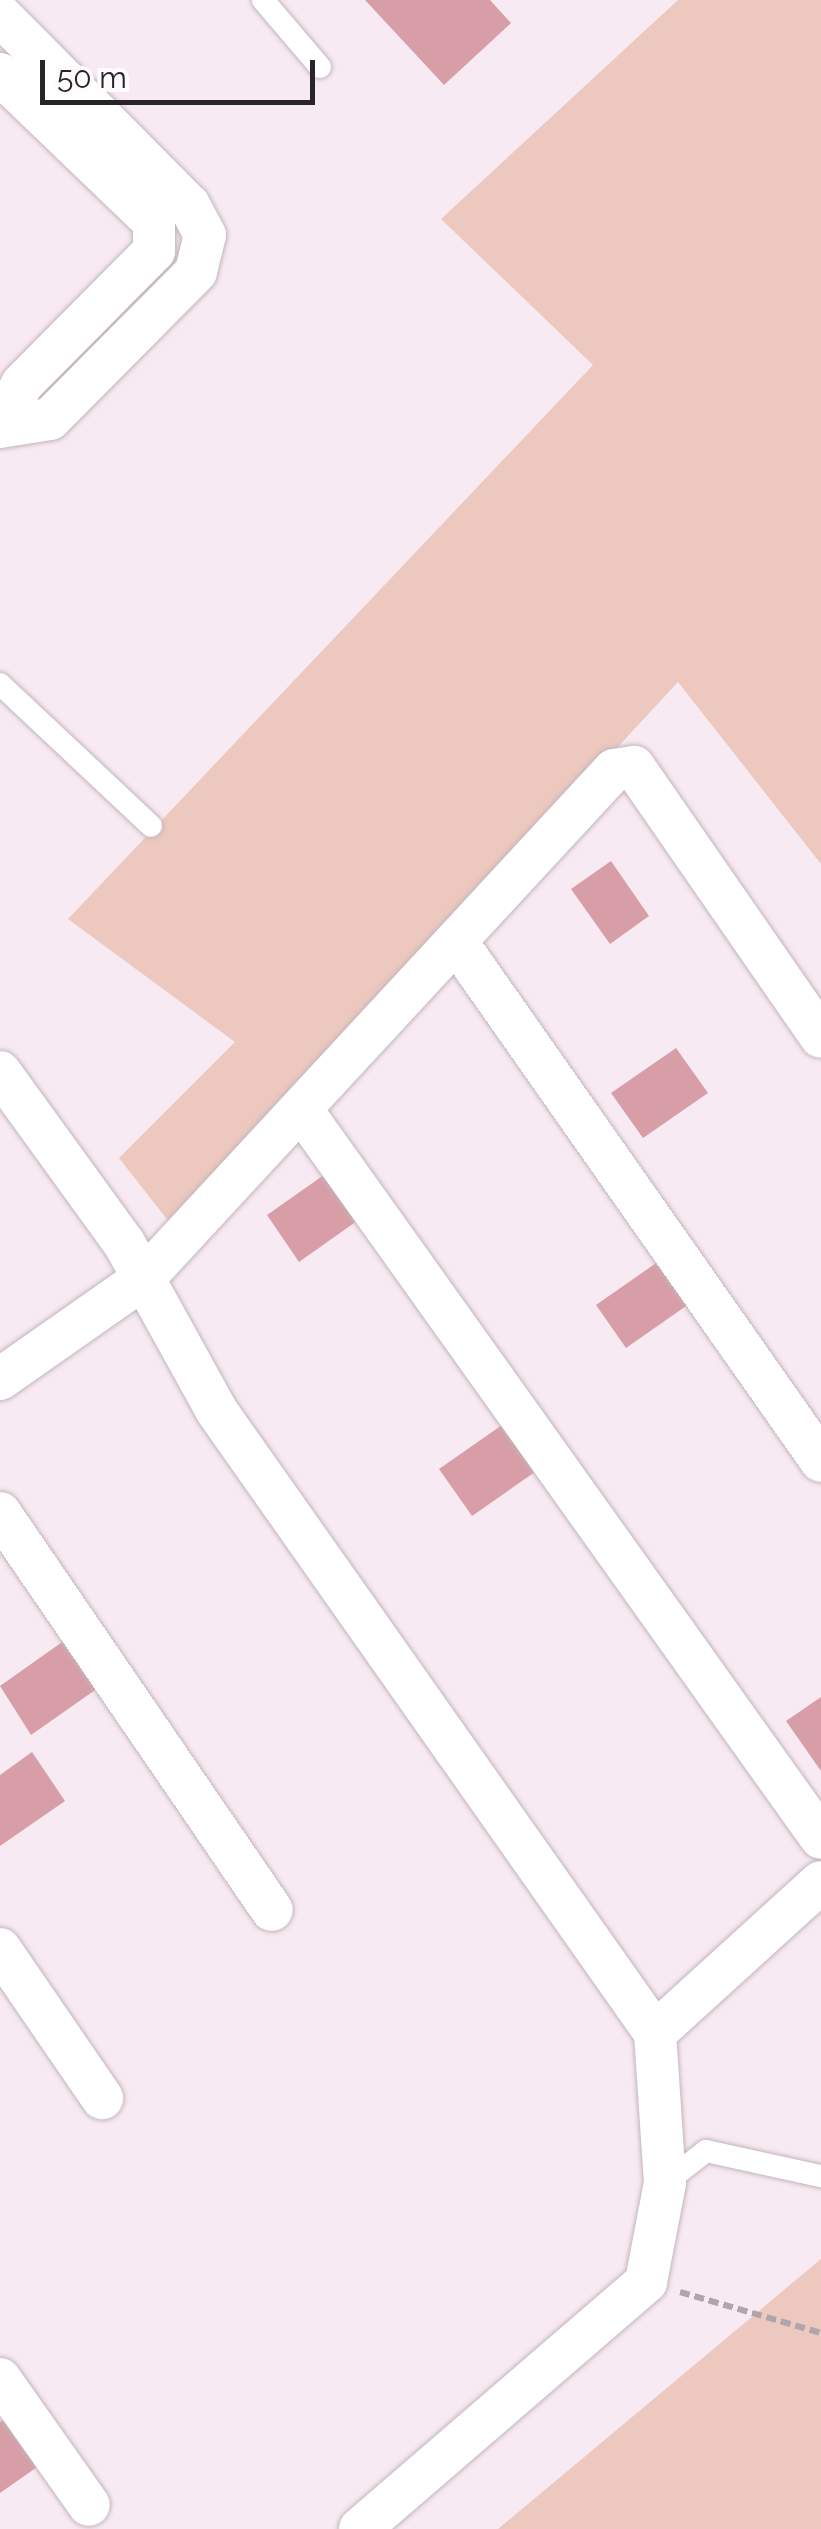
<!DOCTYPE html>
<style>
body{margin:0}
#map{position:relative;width:821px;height:2529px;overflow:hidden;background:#f8eaf2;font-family:Raleway,sans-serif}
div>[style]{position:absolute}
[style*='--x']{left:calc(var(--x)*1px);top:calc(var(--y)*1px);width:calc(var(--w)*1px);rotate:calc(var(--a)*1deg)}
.green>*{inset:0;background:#ecc8bf}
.building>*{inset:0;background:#d89ea7}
.path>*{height:6px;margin-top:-3px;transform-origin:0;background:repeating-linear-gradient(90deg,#b0a5ab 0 10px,transparent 0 15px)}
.roads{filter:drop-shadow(0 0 2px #c2b5bc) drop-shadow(0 0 2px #c2b5bc)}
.service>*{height:22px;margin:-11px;padding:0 11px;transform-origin:11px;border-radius:11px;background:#fff}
.minor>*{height:42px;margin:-21px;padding:0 21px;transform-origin:21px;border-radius:21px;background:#fff}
span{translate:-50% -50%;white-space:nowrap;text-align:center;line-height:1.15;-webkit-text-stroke:10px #fefbfd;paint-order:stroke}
.scale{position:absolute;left:40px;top:60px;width:275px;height:45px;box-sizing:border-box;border:5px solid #292427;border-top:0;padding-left:12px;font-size:30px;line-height:35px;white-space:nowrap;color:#292427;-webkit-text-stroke:8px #fefbfd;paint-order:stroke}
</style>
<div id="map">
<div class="green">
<div style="clip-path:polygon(678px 0,821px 0,821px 864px,678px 682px,173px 1227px,119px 1158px,235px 1042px,68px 919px,593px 365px,441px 219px)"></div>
<div style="clip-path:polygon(821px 2259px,821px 2529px,498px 2529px)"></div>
</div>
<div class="building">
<div style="clip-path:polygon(365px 0,490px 0,511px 23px,444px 85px)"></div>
<div style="clip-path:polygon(611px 861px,649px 916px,610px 944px,571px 889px)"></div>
<div style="clip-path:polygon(676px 1048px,708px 1093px,643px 1138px,611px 1093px)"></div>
<div style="clip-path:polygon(331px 1170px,364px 1216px,299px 1262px,267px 1215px)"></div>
<div style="clip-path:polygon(659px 1261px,689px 1304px,626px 1348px,596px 1305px)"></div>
<div style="clip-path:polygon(502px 1425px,535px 1472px,472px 1516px,439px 1469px)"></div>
<div style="clip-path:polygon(65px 1640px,98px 1688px,31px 1735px,0 1686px)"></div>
<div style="clip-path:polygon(821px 1697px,821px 1771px,786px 1721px)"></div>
<div style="clip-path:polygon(32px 1752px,65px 1801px,0 1846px,0 1775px)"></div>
<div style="clip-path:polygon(6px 2418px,40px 2465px,0 2493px,0 2422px)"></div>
</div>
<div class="path">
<div style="--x:680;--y:2292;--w:147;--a:16.2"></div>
</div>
<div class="roads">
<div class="service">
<div style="--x:263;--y:0;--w:88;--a:49.6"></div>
<div style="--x:0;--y:684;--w:207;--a:43.2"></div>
<div style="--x:665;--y:2183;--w:52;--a:-38"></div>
<div style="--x:706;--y:2151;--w:118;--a:12.3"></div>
</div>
<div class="minor">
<div style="--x:0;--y:15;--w:268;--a:45.2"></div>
<div style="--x:189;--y:205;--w:34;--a:62"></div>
<div style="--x:205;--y:235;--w:38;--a:104"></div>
<div style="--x:196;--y:272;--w:207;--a:134.8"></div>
<div style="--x:50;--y:419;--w:51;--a:170.9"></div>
<div style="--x:0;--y:74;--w:214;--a:43.9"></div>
<div style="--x:154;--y:222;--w:29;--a:90"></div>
<div style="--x:154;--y:251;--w:187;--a:134.8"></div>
<div style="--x:22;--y:384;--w:48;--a:117.1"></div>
<div style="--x:456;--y:941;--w:635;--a:54.93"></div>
<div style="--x:0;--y:1072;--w:211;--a:54.1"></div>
<div style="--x:124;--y:1243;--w:191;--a:61.1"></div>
<div style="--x:216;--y:1410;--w:762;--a:54.83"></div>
<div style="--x:655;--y:2033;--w:150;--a:86.2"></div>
<div style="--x:665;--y:2183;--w:101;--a:100.9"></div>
<div style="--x:646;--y:2282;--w:378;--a:139.2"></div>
<div style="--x:301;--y:1109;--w:895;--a:54.5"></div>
<div style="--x:0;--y:1379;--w:176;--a:-35"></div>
<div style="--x:144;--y:1278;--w:692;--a:-47.23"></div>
<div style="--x:614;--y:770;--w:20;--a:-9"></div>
<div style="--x:634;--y:767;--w:328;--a:55.3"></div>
<div style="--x:0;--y:1513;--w:481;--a:55.6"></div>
<div style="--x:0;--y:1949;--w:181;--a:55.6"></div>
<div style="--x:655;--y:2033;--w:224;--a:-42.3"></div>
<div style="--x:0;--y:2379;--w:154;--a:54.8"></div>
</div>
</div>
<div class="scale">50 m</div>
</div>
